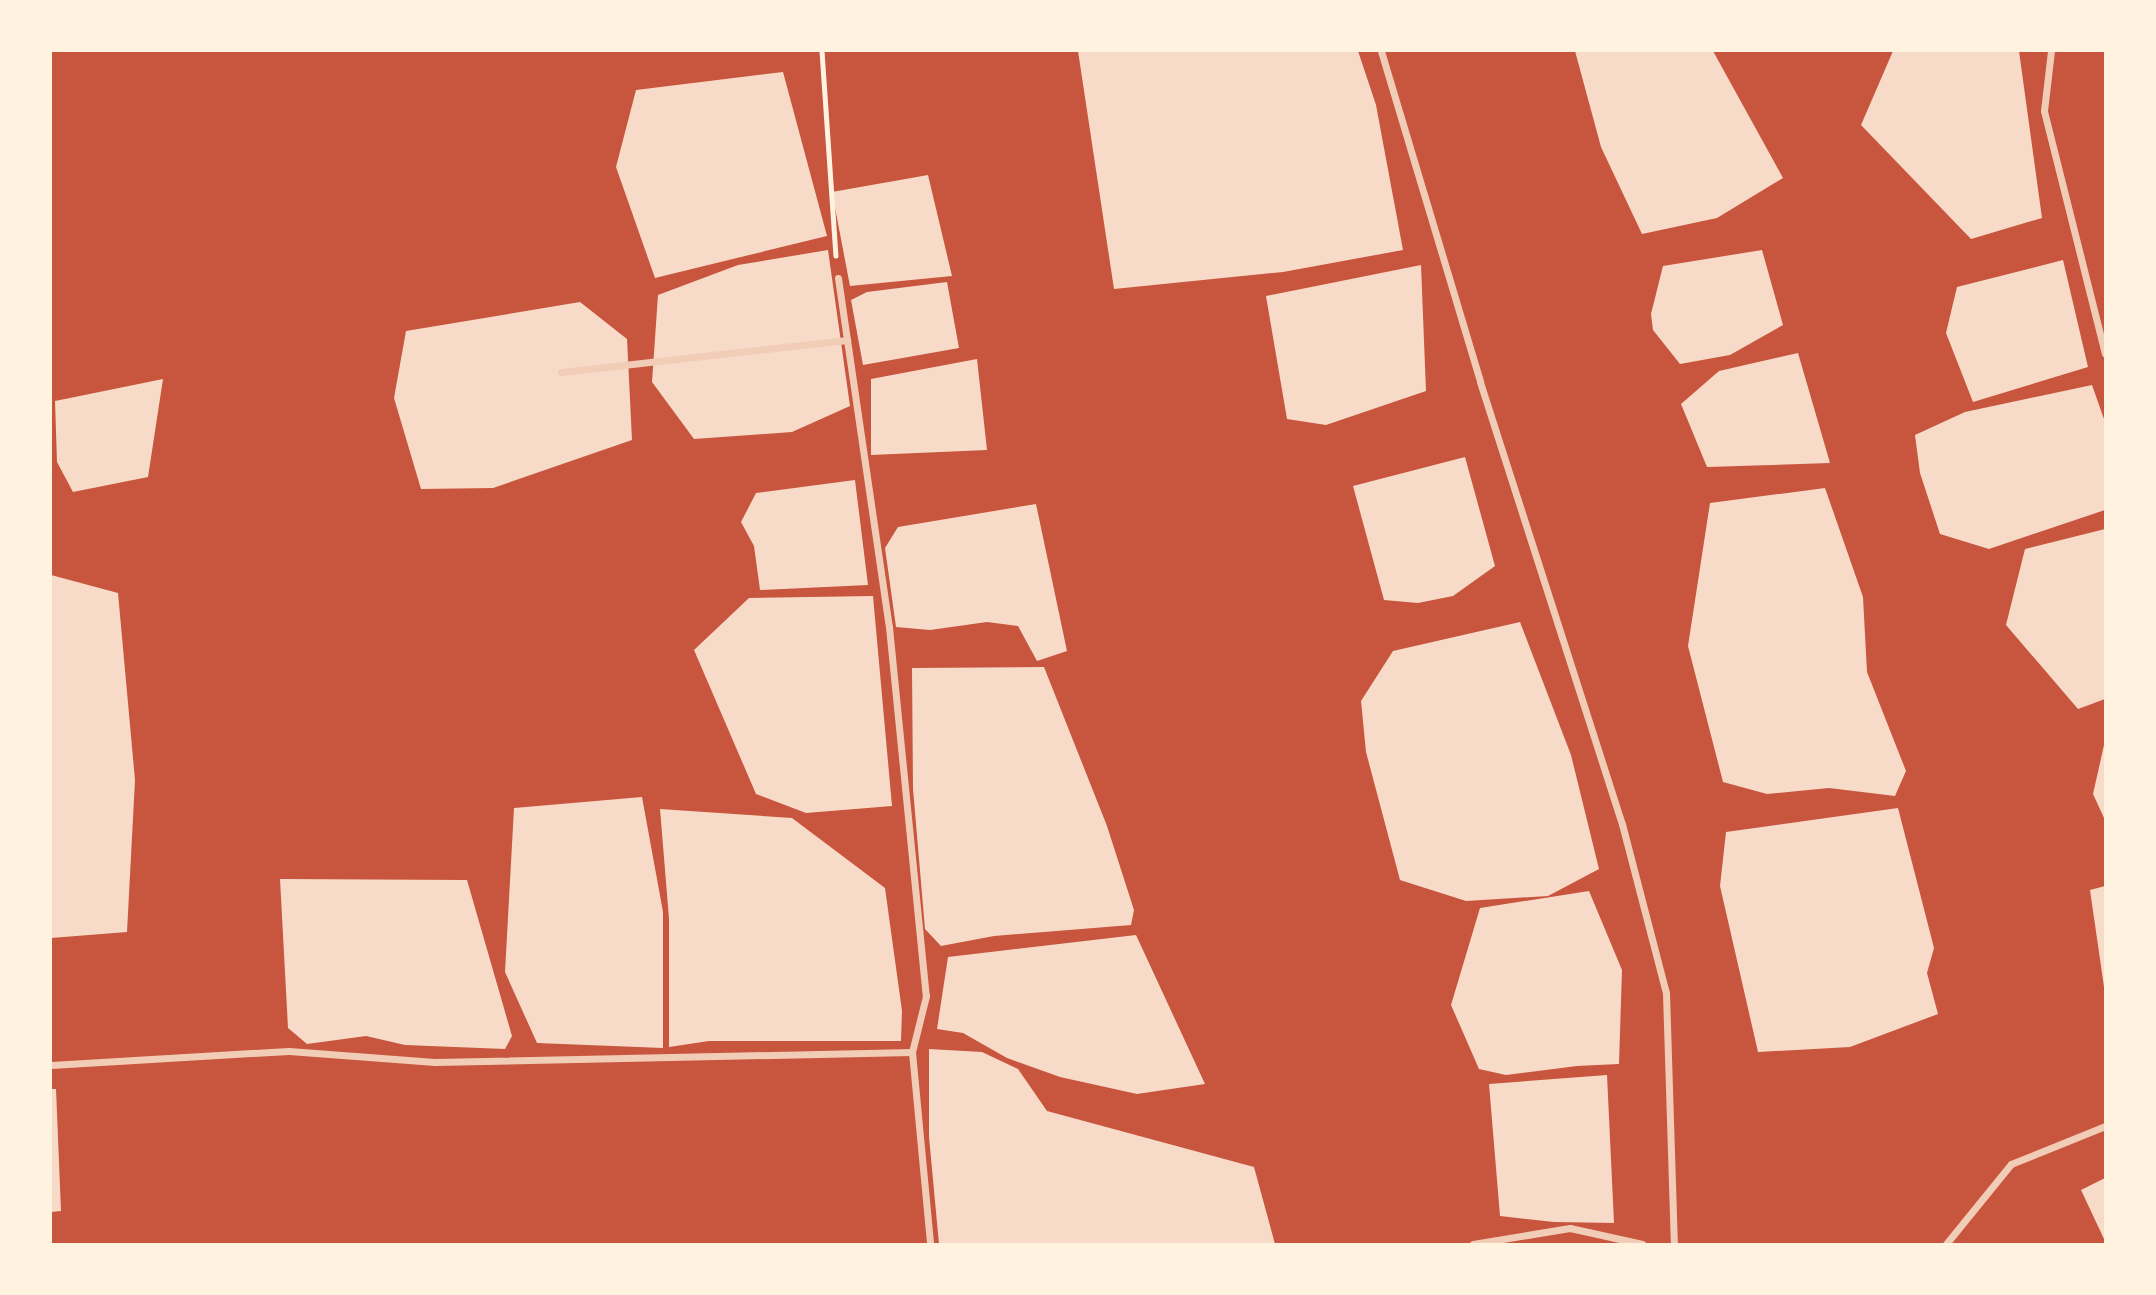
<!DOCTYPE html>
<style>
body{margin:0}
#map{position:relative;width:2156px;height:1295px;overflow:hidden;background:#c8553d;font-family:"Libre Baskerville",serif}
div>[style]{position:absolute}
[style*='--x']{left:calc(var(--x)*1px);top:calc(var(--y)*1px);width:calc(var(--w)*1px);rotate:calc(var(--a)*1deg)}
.building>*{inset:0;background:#f7dbc8}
.path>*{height:4.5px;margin:-2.25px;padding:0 2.25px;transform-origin:2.25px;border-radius:2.25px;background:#fff3e0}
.minor>*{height:7px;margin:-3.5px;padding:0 3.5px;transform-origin:3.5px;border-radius:3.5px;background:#f1ccb7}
span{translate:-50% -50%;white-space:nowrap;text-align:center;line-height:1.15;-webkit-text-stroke:5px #fff3e0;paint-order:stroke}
.frame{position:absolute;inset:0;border:52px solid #fff3e0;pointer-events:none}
</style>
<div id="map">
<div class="building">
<div style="clip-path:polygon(1078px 51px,1358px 51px,1376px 105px,1403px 250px,1283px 272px,1114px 289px)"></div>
<div style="clip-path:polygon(1575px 51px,1713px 51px,1783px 178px,1717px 218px,1642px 234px,1601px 147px)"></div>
<div style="clip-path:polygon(1893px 51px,2019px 51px,2042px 218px,1971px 239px,1861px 125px)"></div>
<div style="clip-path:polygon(783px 72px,827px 236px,655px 278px,616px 167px,636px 90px)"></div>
<div style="clip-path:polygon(928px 175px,952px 276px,850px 286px,832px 192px)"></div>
<div style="clip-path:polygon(828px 250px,850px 406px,792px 432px,694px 439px,652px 382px,658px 295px,738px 265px)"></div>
<div style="clip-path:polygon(1762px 250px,1783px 325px,1730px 355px,1680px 364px,1653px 330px,1651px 314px,1663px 266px)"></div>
<div style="clip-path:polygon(2063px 260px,2088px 367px,1973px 402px,1946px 333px,1957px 287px)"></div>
<div style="clip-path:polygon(1421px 265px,1426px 391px,1326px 425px,1287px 419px,1266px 296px)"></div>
<div style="clip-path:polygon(947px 282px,959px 348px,863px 365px,851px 300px,867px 292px)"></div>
<div style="clip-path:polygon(580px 302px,627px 339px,632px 440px,493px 488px,421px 489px,394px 398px,406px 331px)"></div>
<div style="clip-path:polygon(1798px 353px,1830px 463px,1707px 467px,1681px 404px,1719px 371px)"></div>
<div style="clip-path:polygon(977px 359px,987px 450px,871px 455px,871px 379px)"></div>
<div style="clip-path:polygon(163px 379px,148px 477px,73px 492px,57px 462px,55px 401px)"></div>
<div style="clip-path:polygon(2092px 385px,2105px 422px,2105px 510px,1989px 549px,1940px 534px,1920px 473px,1915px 435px,1965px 412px)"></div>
<div style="clip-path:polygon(1465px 457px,1495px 566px,1453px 596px,1418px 603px,1384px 600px,1353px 486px)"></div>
<div style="clip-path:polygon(855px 480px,868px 585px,760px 590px,754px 546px,741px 522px,756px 493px)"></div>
<div style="clip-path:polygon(1825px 488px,1863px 597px,1867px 672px,1906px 771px,1895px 796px,1829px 788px,1767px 794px,1723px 782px,1688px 646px,1710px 503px)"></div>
<div style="clip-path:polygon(1036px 504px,1067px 651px,1037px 661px,1018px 626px,987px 622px,930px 630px,896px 627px,885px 548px,898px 527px)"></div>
<div style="clip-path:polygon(2105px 529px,2105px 699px,2078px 709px,2006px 625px,2025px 549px)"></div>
<div style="clip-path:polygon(51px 575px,118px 593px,135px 780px,127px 932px,51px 938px)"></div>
<div style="clip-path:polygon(873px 596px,892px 806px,806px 813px,756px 794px,694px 650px,749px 598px)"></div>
<div style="clip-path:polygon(1520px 622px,1571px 755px,1599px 869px,1548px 896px,1466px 901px,1400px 880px,1366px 752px,1361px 701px,1393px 651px)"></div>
<div style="clip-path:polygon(1044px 667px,1107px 826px,1134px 910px,1131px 925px,994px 936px,941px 946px,925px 929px,913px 789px,912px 668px)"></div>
<div style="clip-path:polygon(2104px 745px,2105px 745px,2105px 820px,2093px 794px)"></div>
<div style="clip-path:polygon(642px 797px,663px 912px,663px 1048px,537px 1043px,505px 972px,514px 808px)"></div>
<div style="clip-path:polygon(1898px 808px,1934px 948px,1927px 973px,1938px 1014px,1850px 1047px,1758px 1052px,1720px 886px,1726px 832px)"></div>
<div style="clip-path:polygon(660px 809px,792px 818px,885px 888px,902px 1011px,901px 1041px,709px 1041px,669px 1047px,669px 919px)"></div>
<div style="clip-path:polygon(280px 879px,467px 880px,512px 1036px,505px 1049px,405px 1045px,366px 1036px,307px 1044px,288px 1028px)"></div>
<div style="clip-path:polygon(2105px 886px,2105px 987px,2104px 987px,2090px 890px)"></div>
<div style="clip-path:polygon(1589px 891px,1622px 970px,1619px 1064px,1577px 1066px,1506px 1075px,1479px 1069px,1451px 1005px,1480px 908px)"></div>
<div style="clip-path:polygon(1136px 935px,1205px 1084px,1137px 1094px,1060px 1077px,1007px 1058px,963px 1033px,937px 1029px,948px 957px)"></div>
<div style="clip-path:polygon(929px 1049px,982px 1052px,1018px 1069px,1047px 1111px,1254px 1167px,1275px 1244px,939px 1244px,929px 1137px)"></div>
<div style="clip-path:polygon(1607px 1075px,1614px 1223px,1554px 1222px,1500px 1216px,1489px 1084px)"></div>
<div style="clip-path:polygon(51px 1089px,56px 1089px,61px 1211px,51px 1212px)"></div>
<div style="clip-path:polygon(2105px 1178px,2105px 1241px,2081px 1190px)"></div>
</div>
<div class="path">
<div style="--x:822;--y:51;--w:205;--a:86.1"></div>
</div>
<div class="minor">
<div style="--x:1381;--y:51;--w:345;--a:73.3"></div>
<div style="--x:1480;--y:382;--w:464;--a:72.2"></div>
<div style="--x:1622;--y:824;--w:175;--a:75.4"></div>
<div style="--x:1666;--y:993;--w:251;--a:88.2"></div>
<div style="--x:2051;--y:51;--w:60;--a:96.7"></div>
<div style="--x:2044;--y:111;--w:250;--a:75.9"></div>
<div style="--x:838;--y:278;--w:353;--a:81.7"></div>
<div style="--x:889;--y:627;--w:371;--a:84.3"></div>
<div style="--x:926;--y:996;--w:58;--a:104"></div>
<div style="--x:912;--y:1052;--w:193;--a:84.6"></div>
<div style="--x:561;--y:372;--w:288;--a:-6.4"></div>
<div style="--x:51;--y:1065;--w:238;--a:-3.4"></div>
<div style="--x:289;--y:1051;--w:146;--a:4.3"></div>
<div style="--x:435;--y:1062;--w:477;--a:-1.2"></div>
<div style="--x:1473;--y:1244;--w:98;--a:-9.4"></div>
<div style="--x:1570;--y:1228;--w:74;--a:12.5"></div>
<div style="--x:1946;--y:1244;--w:103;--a:-50.9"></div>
<div style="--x:2011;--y:1164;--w:101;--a:-22"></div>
</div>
<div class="frame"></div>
</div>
